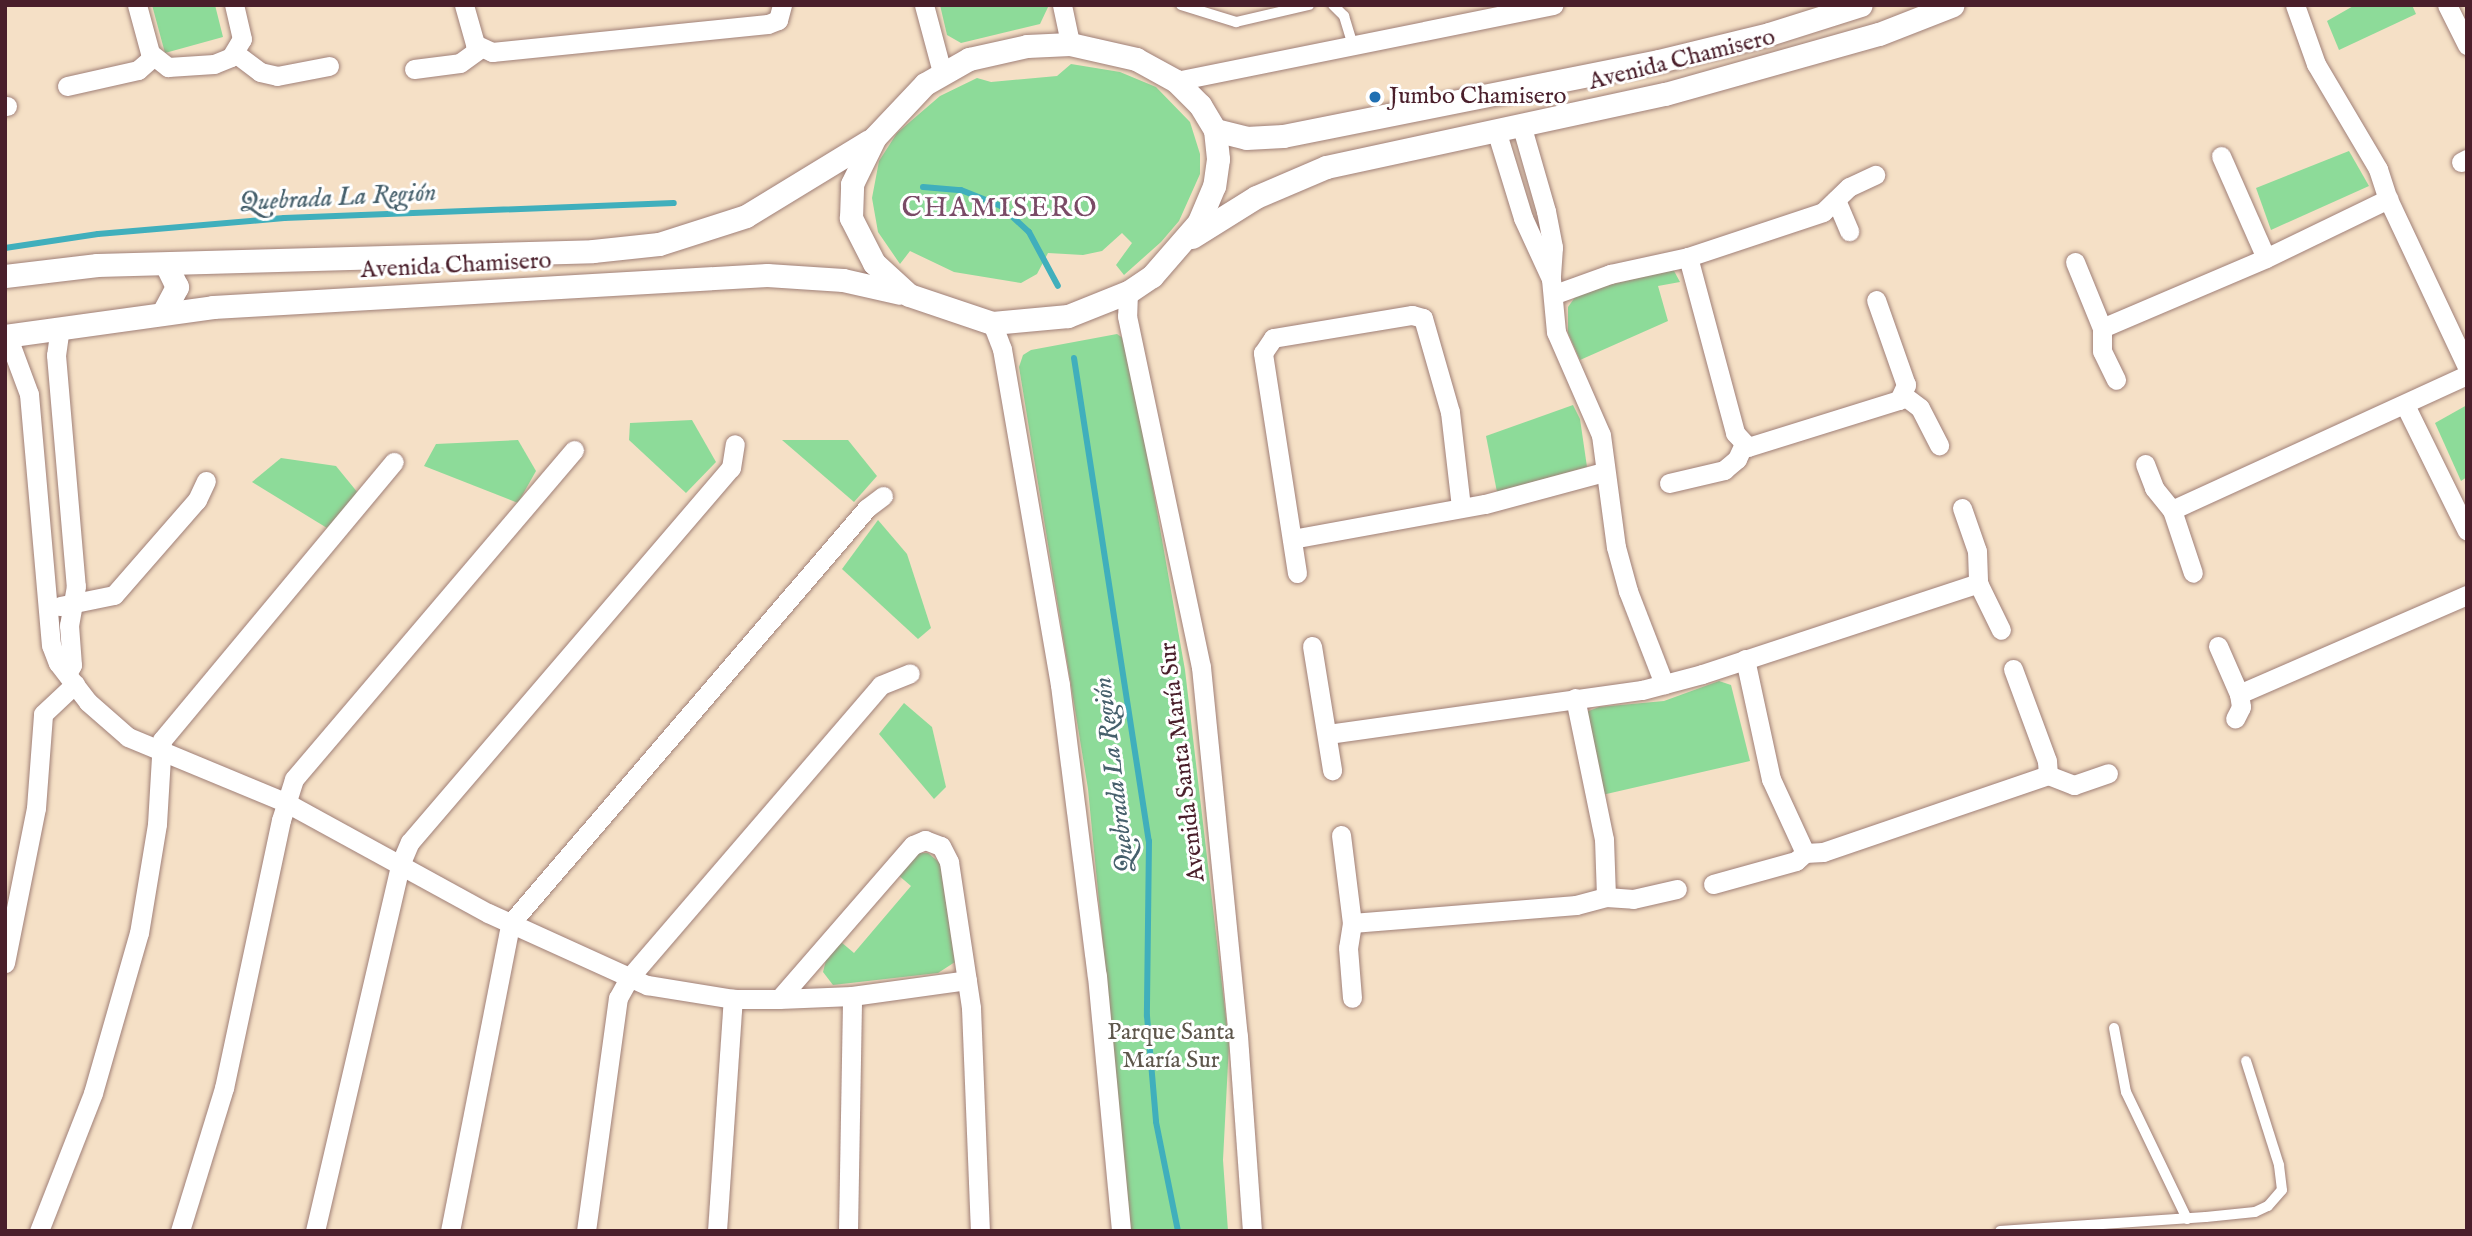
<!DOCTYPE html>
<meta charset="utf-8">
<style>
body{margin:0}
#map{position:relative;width:2472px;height:1236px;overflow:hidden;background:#f5e0c6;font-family:"IM FELL English",serif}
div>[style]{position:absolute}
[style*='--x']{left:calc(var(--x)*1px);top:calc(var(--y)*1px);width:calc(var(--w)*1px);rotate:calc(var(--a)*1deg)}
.green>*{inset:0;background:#8ddb99}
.stream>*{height:6px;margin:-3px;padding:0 3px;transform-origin:3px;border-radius:3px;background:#40afbc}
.roads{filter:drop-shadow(0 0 2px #a08078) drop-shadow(0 0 2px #a08078)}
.service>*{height:10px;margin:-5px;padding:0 5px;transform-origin:5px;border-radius:5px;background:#fff}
.minor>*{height:19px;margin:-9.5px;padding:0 9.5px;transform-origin:9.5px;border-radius:9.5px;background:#fff}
.tertiary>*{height:23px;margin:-11.5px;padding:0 11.5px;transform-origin:11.5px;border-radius:11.5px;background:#fff}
.dots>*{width:19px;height:19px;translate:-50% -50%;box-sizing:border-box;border:4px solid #fff;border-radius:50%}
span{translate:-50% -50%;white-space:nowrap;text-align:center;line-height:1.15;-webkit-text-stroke:6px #fff;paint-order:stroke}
.street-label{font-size:24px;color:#4a1f2b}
.poi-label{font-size:24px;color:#4a1f2b}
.left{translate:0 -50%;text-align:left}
.park-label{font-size:24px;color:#5e574c}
.water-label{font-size:26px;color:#46606c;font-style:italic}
.quarter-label{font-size:28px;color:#7a4b66;letter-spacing:2px}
.frame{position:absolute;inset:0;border:7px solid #4a1f2b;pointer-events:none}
</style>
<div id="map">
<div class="green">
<div style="clip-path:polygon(152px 5px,215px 5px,223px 37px,165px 53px)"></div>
<div style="clip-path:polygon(940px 5px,1049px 5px,1040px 24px,961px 43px,947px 35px)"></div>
<div style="clip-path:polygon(2355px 5px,2412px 5px,2416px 14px,2339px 50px,2327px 21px)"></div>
<div style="clip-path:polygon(1071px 64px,1120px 72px,1156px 87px,1190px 122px,1200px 154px,1200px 174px,1179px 221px,1161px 242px,1124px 275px,1116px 265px,1132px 243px,1122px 233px,1102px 251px,1083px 255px,1048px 253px,1037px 274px,1021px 283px,954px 272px,910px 251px,900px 264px,878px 232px,872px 198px,879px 161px,897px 133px,940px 96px,977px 78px,991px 82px,1057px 76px)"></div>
<div style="clip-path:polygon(2349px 151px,2369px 186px,2271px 230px,2256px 188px)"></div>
<div style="clip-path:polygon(1673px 269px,1680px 282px,1658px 286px,1668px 321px,1580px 360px,1568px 333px,1568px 307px,1578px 293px)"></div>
<div style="clip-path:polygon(1117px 334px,1127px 341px,1185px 670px,1229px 1044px,1223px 1160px,1228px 1231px,1131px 1231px,1088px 789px,1019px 367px,1023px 355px,1031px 350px)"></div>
<div style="clip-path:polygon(1573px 405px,1580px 419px,1587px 467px,1497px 492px,1486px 436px)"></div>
<div style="clip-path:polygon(2467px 405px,2467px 477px,2461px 481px,2435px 423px)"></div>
<div style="clip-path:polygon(692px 420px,716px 462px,686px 493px,629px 440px,630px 423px)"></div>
<div style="clip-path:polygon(518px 440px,536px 471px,518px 503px,424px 466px,436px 444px)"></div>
<div style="clip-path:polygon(782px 440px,848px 440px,877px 476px,854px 502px)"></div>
<div style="clip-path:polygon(281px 458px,336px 466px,358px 493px,327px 528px,252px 482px)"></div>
<div style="clip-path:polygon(878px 520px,907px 554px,931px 628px,918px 639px,842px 569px)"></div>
<div style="clip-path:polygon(1719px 681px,1731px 685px,1750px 761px,1602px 795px,1586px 712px,1599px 707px,1664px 701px)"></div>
<div style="clip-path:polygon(904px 703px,932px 727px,946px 787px,934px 799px,879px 734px)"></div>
<div style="clip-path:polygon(918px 853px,928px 853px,940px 863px,955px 962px,938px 973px,833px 985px,823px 972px,826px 960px,841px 942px,854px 953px,911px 886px,897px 874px)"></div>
</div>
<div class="stream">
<div style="--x:923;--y:187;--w:38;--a:5"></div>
<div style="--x:961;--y:190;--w:43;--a:21.8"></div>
<div style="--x:1001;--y:206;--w:38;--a:43"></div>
<div style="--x:1029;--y:232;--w:61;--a:61.8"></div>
<div style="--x:5;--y:248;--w:94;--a:-8.6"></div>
<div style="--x:98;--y:234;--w:187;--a:-4.9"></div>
<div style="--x:284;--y:218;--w:390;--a:-2.2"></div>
<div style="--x:1074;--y:358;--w:489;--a:81.2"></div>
<div style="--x:1149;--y:841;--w:175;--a:90.7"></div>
<div style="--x:1147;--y:1016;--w:106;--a:85.1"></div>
<div style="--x:1156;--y:1122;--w:111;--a:78.6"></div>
</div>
<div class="roads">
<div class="service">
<div style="--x:1181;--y:5;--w:58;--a:17.2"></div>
<div style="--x:1236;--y:22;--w:75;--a:-13.1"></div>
<div style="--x:1333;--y:5;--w:16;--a:45"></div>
<div style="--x:1344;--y:16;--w:30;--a:73"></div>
<div style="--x:2114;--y:1028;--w:65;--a:79.4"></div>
<div style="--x:2126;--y:1092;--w:141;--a:64.3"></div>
<div style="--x:2000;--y:1231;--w:206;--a:-3.9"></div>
<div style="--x:2206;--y:1217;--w:49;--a:-5.8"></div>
<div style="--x:2255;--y:1212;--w:14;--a:-25"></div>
<div style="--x:2268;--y:1206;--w:21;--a:-49"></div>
<div style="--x:2282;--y:1190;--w:25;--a:-97"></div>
<div style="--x:2279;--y:1165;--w:109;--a:-107.6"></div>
</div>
<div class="minor">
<div style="--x:137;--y:5;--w:50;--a:74.8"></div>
<div style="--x:150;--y:53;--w:23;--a:38"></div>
<div style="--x:168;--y:67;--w:46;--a:-3.7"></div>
<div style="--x:214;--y:64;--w:18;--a:-22"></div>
<div style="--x:231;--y:57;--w:21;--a:-59"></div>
<div style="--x:242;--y:39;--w:35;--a:-103"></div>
<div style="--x:464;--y:5;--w:41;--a:74.2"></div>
<div style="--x:475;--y:44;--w:19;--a:25"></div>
<div style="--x:492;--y:52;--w:277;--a:-5.8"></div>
<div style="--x:768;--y:24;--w:11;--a:-22"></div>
<div style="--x:778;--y:20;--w:16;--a:-75"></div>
<div style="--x:924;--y:5;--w:69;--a:75"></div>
<div style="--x:1062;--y:5;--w:40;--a:78"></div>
<div style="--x:2295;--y:5;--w:63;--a:70.4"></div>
<div style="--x:2316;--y:64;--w:122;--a:59.4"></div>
<div style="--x:2378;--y:169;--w:32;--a:72"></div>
<div style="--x:2388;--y:199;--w:186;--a:64.8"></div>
<div style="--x:2447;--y:5;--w:45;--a:63.4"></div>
<div style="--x:235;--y:53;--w:31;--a:37"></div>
<div style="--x:260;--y:72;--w:17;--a:13"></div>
<div style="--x:277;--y:76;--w:53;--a:-10.9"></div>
<div style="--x:414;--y:69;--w:46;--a:-7.4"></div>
<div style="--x:460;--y:63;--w:26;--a:-36"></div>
<div style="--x:1176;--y:81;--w:385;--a:-11.4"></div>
<div style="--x:67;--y:86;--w:73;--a:-12.7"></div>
<div style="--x:138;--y:70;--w:18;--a:-41"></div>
<div style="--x:5;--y:106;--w:2;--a:0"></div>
<div style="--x:1521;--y:124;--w:91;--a:74"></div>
<div style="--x:1546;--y:211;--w:37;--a:79"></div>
<div style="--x:1553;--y:247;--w:31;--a:94"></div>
<div style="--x:1496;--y:130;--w:92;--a:72.9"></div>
<div style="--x:1523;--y:218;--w:67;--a:65.3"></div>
<div style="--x:1551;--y:279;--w:53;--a:84.6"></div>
<div style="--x:1556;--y:332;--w:112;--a:66.4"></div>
<div style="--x:1601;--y:435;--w:113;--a:82.4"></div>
<div style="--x:1616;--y:547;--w:46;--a:74.7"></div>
<div style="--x:1628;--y:591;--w:100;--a:68.8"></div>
<div style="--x:2221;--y:156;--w:111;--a:66.2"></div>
<div style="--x:2461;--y:162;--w:7;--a:-27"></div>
<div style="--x:1836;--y:200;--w:34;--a:67"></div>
<div style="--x:1688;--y:257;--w:182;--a:75"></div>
<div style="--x:1735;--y:433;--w:19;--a:47"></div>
<div style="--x:1748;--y:447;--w:158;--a:-17.3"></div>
<div style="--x:1899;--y:400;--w:17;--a:-65"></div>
<div style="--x:1906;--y:385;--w:90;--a:-109.4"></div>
<div style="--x:2075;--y:262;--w:71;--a:67.8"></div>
<div style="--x:2102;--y:328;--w:23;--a:90"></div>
<div style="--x:2102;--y:351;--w:32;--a:64"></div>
<div style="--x:1128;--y:292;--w:24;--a:92"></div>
<div style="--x:1127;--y:316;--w:359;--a:78.1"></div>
<div style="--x:1201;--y:667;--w:371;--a:84.3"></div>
<div style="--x:1238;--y:1036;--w:196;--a:85.9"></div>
<div style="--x:1555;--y:294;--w:59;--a:-20"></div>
<div style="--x:1610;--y:274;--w:80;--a:-12.3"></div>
<div style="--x:1688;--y:257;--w:142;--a:-18.4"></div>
<div style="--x:1823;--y:212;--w:36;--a:-44"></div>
<div style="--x:1849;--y:187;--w:29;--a:-25"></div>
<div style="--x:992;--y:323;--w:28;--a:69"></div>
<div style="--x:1002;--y:349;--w:341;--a:80.2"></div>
<div style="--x:1060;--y:685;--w:293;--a:82.8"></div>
<div style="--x:1097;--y:976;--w:256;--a:84.6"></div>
<div style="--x:60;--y:327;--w:28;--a:98"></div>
<div style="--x:56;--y:355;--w:232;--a:85.1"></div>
<div style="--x:76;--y:586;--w:40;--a:100"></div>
<div style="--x:69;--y:625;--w:40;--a:85.7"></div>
<div style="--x:72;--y:665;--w:10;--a:119"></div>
<div style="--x:2102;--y:328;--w:178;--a:-23.1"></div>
<div style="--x:2266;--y:258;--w:136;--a:-25.8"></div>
<div style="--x:7;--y:335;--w:63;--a:69.6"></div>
<div style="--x:29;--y:394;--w:252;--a:85"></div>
<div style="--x:51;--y:645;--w:19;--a:69"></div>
<div style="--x:58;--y:663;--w:49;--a:52.4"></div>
<div style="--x:88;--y:702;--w:53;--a:41.2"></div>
<div style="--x:128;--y:737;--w:170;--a:22.5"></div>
<div style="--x:285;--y:802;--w:231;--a:28.7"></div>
<div style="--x:488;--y:913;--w:175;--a:24.4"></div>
<div style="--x:647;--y:985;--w:87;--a:9.2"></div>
<div style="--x:733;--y:999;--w:46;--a:0"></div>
<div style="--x:779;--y:999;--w:73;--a:-2.4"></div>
<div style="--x:852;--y:996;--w:116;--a:-7.9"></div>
<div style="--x:1903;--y:395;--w:21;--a:37"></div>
<div style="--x:1920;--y:408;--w:42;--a:62.8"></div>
<div style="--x:2405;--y:405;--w:140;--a:63.8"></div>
<div style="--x:2145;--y:464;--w:26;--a:69"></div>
<div style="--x:2154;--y:488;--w:28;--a:51"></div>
<div style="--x:2172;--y:510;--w:66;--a:71.6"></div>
<div style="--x:1669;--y:483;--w:57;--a:-13.3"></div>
<div style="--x:1724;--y:470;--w:17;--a:-40"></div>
<div style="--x:1737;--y:459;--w:17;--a:-65"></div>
<div style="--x:1962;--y:508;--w:46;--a:70.8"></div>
<div style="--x:1977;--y:551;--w:32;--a:88"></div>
<div style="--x:1978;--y:583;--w:52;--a:63.9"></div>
<div style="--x:2172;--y:510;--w:324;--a:-24.6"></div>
<div style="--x:1292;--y:539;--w:196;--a:-10.3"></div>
<div style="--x:1485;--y:504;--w:123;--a:-15.1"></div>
<div style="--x:1297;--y:573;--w:223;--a:-98.8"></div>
<div style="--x:1263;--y:353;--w:18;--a:-56"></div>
<div style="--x:1273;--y:338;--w:141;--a:-9.4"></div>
<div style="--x:1412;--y:315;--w:11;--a:15"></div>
<div style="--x:1423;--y:318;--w:98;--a:74"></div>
<div style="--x:1450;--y:412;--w:96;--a:83.4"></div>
<div style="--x:60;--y:606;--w:55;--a:-11.5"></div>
<div style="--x:114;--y:595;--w:126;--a:-48.9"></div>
<div style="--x:197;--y:500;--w:21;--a:-65"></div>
<div style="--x:1312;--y:646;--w:126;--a:80.8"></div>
<div style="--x:2218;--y:646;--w:52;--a:66.4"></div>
<div style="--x:2239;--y:694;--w:13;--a:81"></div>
<div style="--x:2241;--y:707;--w:13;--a:117"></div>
<div style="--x:1745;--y:659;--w:123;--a:77.8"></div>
<div style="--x:1771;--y:779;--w:81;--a:65.3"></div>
<div style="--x:1805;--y:853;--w:18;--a:-3"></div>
<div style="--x:1823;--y:852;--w:238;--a:-18.9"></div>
<div style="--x:2013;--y:669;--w:98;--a:69.7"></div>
<div style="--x:2047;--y:761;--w:14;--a:86"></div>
<div style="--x:2239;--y:694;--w:249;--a:-23.5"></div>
<div style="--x:1575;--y:698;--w:144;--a:78.4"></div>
<div style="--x:1604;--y:839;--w:58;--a:88"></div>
<div style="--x:1328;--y:734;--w:317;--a:-8"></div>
<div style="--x:1642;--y:690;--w:62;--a:-14.9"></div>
<div style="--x:1702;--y:674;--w:291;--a:-18.2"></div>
<div style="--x:2048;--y:775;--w:28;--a:21"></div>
<div style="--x:2074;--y:785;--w:36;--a:-19"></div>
<div style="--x:1341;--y:835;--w:89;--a:82.9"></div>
<div style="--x:1352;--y:923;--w:25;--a:99"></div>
<div style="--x:1348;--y:948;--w:50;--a:85.4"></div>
<div style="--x:1713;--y:884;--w:86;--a:-15.5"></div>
<div style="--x:1796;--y:861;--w:12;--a:-42"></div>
<div style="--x:1352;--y:923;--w:225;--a:-4.6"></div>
<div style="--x:1576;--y:905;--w:31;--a:-15"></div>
<div style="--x:1606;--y:897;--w:27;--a:4"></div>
<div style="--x:1633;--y:899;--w:45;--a:-12.8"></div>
<div style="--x:5;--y:963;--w:158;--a:-78.7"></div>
<div style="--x:36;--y:808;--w:94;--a:-85.7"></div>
<div style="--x:43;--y:714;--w:44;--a:-43.2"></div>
<div style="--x:779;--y:999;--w:204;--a:-49"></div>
<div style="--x:913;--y:845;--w:13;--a:-23"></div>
<div style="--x:925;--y:840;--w:17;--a:21"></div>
<div style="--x:941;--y:846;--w:18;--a:63"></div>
<div style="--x:949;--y:862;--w:148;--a:81.4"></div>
<div style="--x:971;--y:1008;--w:223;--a:87.7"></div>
<div style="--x:39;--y:1231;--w:148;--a:-68.6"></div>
<div style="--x:93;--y:1093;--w:166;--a:-74"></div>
<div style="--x:139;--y:933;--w:110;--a:-80.6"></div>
<div style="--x:157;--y:824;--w:84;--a:-86.6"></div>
<div style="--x:162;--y:740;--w:362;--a:-50.2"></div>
<div style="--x:180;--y:1231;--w:150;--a:-72.9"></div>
<div style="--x:224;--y:1088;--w:274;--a:-78"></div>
<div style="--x:281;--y:820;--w:43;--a:-72.4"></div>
<div style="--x:294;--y:779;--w:432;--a:-49.6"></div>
<div style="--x:315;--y:1231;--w:376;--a:-76.9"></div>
<div style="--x:400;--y:865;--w:25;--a:-67"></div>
<div style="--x:410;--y:842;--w:493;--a:-49.4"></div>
<div style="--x:731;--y:468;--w:24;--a:-81"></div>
<div style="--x:450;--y:1231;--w:313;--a:-78.9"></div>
<div style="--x:510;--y:924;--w:548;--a:-49.36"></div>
<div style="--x:867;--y:508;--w:20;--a:-37"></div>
<div style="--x:586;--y:1231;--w:235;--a:-82.2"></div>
<div style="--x:618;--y:998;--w:23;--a:-61"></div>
<div style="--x:629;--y:978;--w:386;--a:-49.3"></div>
<div style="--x:881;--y:685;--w:31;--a:-22"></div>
<div style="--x:717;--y:1231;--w:233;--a:-86.1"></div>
<div style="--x:848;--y:1231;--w:235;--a:-89"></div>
</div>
<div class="tertiary">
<div style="--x:1070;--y:44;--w:68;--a:12.8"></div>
<div style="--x:1136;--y:59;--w:46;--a:28.8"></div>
<div style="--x:1176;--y:81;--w:34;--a:45"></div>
<div style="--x:1200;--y:105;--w:29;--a:59"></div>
<div style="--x:1215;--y:130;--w:29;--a:84"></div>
<div style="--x:1218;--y:159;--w:27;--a:98"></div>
<div style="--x:1214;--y:186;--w:39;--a:113"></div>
<div style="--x:1199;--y:222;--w:72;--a:131"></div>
<div style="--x:1152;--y:276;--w:29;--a:146"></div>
<div style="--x:1128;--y:292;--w:65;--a:158.2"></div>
<div style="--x:1068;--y:316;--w:76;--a:174.7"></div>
<div style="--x:992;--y:323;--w:88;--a:-161.4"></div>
<div style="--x:909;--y:295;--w:47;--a:-137.6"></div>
<div style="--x:874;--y:263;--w:51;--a:-117.1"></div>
<div style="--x:851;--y:218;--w:34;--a:-88"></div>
<div style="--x:852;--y:184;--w:52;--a:-63.9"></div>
<div style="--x:875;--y:137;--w:73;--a:-46.7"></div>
<div style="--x:925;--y:84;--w:51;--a:-29.6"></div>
<div style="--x:969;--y:59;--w:59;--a:-12.6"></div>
<div style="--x:1027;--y:46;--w:43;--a:-2.7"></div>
<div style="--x:1215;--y:130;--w:32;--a:14"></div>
<div style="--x:1246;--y:138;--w:37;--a:-3"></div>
<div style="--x:1283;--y:136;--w:383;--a:-11.3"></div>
<div style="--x:1659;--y:61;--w:113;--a:-13.8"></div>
<div style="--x:1769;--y:34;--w:96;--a:-17.5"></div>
<div style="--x:1192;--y:237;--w:75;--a:-32"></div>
<div style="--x:1256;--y:197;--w:76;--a:-23.2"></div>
<div style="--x:1326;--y:167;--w:347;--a:-12.2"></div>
<div style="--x:1665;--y:94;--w:222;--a:-15.7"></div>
<div style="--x:1879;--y:34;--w:79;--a:-21.4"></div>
<div style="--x:5;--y:276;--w:93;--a:-6.8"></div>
<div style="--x:97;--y:265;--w:496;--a:-1.6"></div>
<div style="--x:593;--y:251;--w:66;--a:-6.1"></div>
<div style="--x:659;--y:244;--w:91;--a:-17.8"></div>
<div style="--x:746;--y:216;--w:144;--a:-31.4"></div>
<div style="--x:163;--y:313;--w:30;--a:-62"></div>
<div style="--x:177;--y:287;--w:25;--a:-116"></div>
<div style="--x:5;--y:336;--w:210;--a:-7.9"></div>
<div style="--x:213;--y:307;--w:555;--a:-3.31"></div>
<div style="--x:767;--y:275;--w:76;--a:3.8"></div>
<div style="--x:843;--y:280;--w:58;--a:12.8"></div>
</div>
</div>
<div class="dots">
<div style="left:1375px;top:97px;background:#1f6fb2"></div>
</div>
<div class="street-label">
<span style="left:1682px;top:60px;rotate:-14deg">Avenida Chamisero</span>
<span style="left:456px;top:266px;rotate:-3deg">Avenida Chamisero</span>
<span style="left:1183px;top:762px;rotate:-97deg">Avenida Santa María Sur</span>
</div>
<div class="poi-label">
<span class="left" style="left:1389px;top:97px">Jumbo Chamisero</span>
</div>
<div class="park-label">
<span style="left:1171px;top:1047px">Parque Santa<br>María Sur</span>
</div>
<div class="water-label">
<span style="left:338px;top:198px;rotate:-3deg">Quebrada La Región</span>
<span style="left:1115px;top:775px;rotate:-97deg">Quebrada La Región</span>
</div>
<div class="quarter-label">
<span style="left:1000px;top:209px">CHAMISERO</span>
</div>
<div class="frame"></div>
</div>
